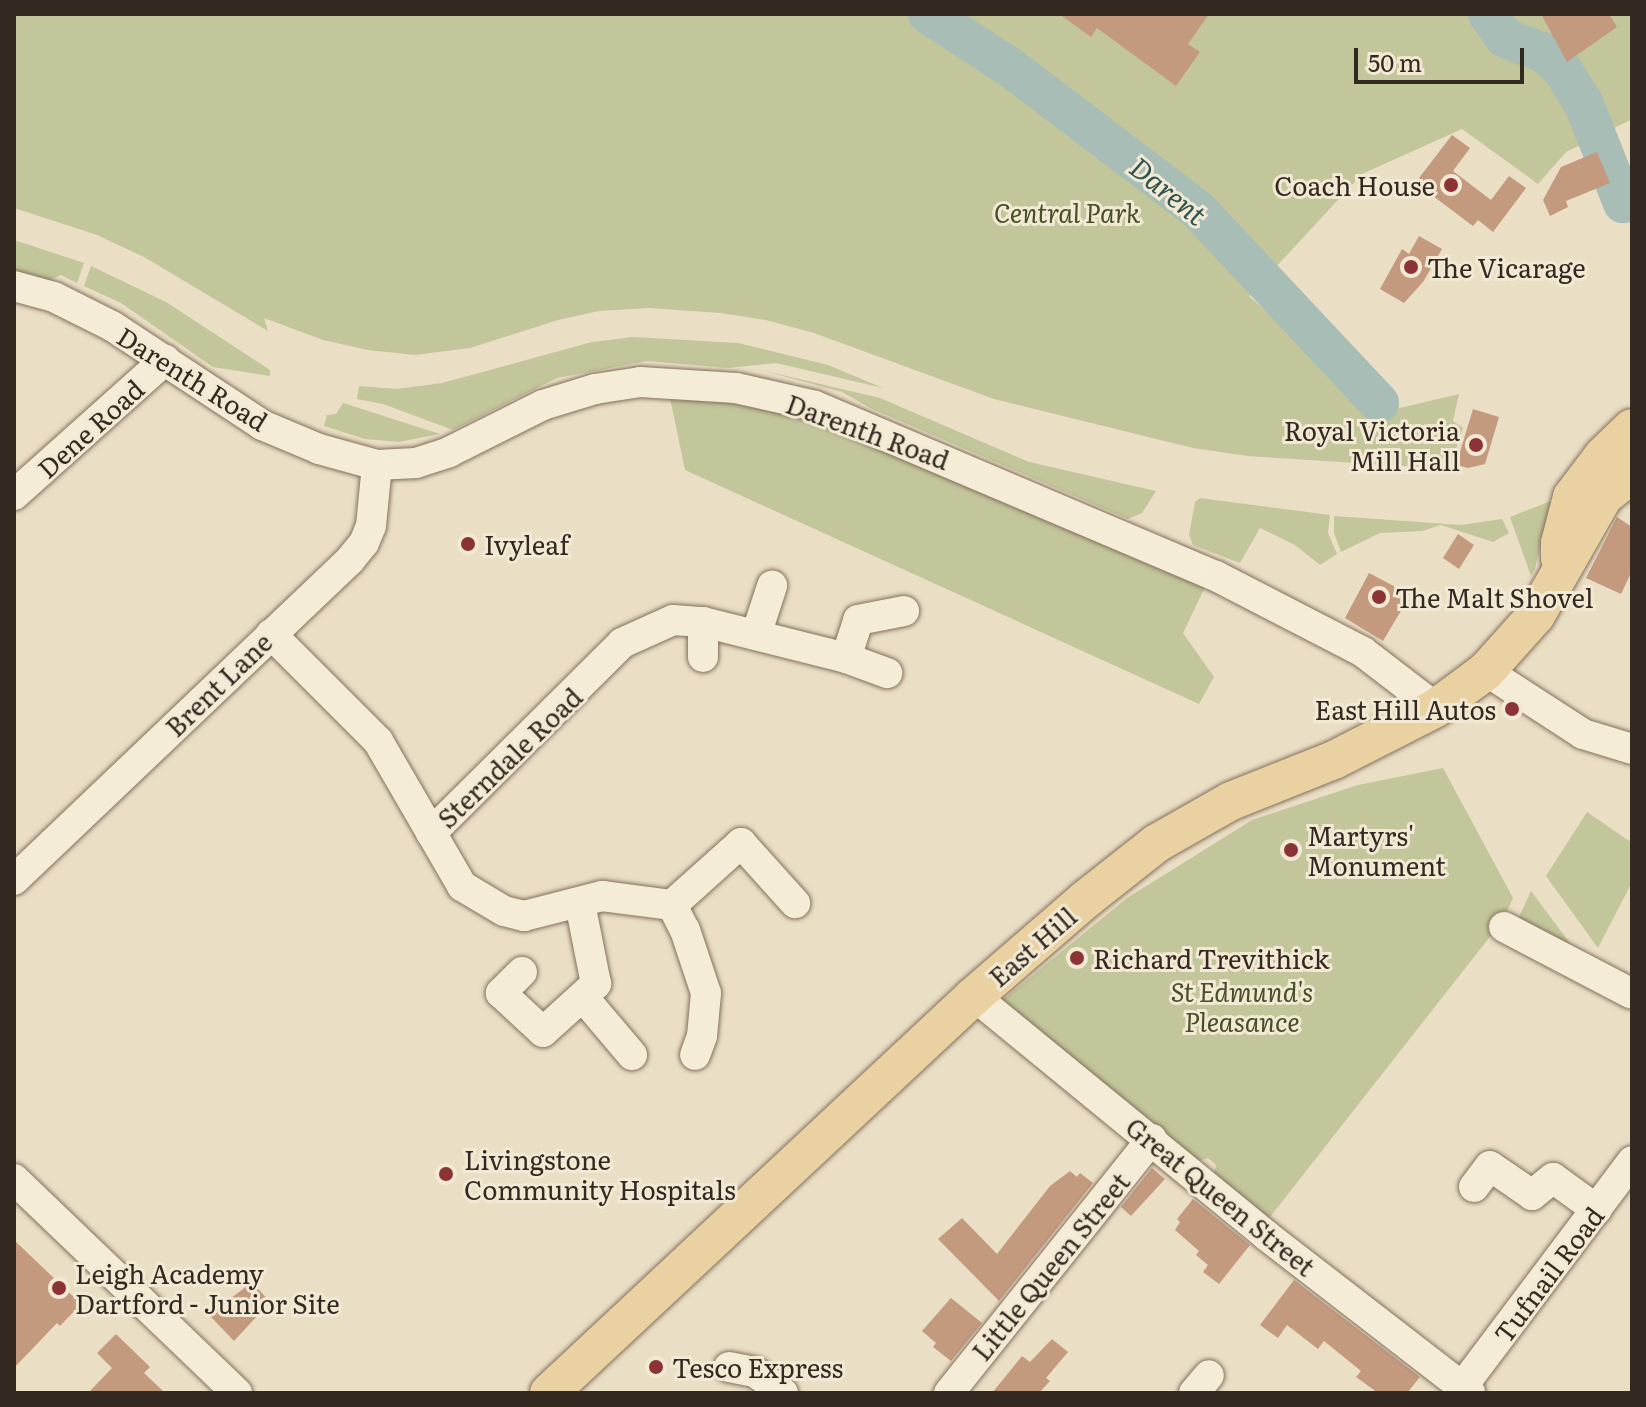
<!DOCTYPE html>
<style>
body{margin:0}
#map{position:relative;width:1646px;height:1407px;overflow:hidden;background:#eadec5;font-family:Literata,serif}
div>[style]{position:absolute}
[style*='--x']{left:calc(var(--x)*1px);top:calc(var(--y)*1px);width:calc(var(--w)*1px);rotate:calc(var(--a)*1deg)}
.green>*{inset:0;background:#c2c69a}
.river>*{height:40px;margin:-20px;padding:0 20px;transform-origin:20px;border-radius:20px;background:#a7bdb6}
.building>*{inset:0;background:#c49a7f}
.roads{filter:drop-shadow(0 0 2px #83705d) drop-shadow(0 0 2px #83705d)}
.minor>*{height:30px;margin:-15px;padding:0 15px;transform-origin:15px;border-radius:15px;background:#f5ecd8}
.major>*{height:38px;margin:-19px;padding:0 19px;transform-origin:19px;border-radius:19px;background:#e9d1a1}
.dots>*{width:22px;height:22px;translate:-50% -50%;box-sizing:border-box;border:4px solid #f2e9d4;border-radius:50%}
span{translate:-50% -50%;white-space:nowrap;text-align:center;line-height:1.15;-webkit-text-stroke:6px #f2e9d4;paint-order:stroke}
.poi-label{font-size:26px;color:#342920}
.right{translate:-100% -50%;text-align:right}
.left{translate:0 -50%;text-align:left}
.park-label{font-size:26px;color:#464f28;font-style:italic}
.street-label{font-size:26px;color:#342920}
.water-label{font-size:28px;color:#305350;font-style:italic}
.frame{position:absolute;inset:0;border:16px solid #342920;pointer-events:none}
.scale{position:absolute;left:1354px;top:48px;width:170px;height:36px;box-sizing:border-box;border:4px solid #342920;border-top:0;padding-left:10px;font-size:24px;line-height:28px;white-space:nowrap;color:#342920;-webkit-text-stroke:6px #f2e9d4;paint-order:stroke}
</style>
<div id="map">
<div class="green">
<div style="clip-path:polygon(14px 14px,1632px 14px,1632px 119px,1566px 152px,1538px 184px,1462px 129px,1362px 174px,1249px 296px,1379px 413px,1459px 394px,1453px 421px,1463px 428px,1449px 469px,1248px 456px,1193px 448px,994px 399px,814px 333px,766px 320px,720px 313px,649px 308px,599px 311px,558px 320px,470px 348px,415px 355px,368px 350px,323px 340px,264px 318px,268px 331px,144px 257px,97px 235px,14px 208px)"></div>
<div style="clip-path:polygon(14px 240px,84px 263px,77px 283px,61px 275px,48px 281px,14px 271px)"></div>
<div style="clip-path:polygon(91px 266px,166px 302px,270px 370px,270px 376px,213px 367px,121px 303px,84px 286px)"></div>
<div style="clip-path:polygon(633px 337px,738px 343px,828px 365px,883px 388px,776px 363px,728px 368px,647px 361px,557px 378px,453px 430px,383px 404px,357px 399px,359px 386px,397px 389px,442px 383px,592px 342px)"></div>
<div style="clip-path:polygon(757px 369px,880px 398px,1029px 462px,1156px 491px,1142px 513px,1128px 519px,870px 408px,842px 392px)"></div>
<div style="clip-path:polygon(669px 393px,805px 416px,1206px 585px,1183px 633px,1214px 677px,1199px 704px,685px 470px)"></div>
<div style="clip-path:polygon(343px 403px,440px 434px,399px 442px,365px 439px,324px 426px,327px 415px,336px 414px)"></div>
<div style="clip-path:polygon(1200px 498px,1330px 515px,1328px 533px,1337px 554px,1320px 565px,1295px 545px,1260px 528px,1240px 563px,1193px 545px,1189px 535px,1195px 502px)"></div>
<div style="clip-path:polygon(1551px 501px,1535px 569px,1531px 576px,1510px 517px)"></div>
<div style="clip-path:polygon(1334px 516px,1461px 525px,1502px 519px,1509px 533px,1493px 542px,1441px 525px,1422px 531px,1380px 533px,1341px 552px,1334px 533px)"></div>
<div style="clip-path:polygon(1443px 768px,1513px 898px,1503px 920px,1266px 1222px,1213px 1179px,1216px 1165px,1208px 1158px,1191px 1163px,1000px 1002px,1127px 898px,1252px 820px,1358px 785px)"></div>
<div style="clip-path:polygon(1587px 812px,1632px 843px,1632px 882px,1598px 948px,1546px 876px)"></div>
<div style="clip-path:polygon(1531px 891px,1575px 950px,1517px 921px)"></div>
</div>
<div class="river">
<div style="--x:928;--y:14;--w:99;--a:33"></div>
<div style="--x:1011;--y:68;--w:233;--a:37.2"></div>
<div style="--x:1197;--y:209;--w:266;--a:46.8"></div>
<div style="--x:1488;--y:14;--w:29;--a:55"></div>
<div style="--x:1505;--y:38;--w:42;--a:21"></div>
<div style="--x:1544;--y:53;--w:24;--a:42"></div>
<div style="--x:1562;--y:69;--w:39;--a:58"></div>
<div style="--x:1583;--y:102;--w:109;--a:68.4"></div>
</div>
<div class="building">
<div style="clip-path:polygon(1059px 14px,1209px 14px,1188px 44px,1200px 52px,1176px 86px,1097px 28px,1091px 37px)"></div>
<div style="clip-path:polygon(1541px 14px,1609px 14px,1617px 27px,1567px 62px)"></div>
<div style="clip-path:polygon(1452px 135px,1470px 148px,1453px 171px,1491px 200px,1509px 176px,1526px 188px,1493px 232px,1478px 220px,1473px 226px,1433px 196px,1436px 191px,1419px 178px)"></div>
<div style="clip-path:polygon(1597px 152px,1610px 183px,1566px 201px,1568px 207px,1550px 216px,1543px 200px,1561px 167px)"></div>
<div style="clip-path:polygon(1419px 236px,1442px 249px,1423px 282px,1404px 303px,1380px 289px,1402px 249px,1409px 254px)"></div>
<div style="clip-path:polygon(1473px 409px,1499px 417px,1485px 464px,1468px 468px,1456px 465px)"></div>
<div style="clip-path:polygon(1617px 517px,1632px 527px,1632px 571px,1621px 594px,1586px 578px)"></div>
<div style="clip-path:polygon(1458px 534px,1474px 545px,1459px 569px,1443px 558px)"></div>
<div style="clip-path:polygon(1369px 573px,1405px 592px,1400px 602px,1405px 604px,1383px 641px,1345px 618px)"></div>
<div style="clip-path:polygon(1152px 1168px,1165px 1179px,1131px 1216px,1121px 1207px)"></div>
<div style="clip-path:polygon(1070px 1171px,1077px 1177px,1080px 1173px,1093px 1183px,999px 1301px,938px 1239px,962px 1218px,997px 1254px,1050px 1186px)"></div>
<div style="clip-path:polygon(1193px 1199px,1250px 1245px,1219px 1284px,1203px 1272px,1208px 1265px,1196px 1255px,1199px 1251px,1175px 1230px,1180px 1222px,1177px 1219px)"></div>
<div style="clip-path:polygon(14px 1240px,81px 1304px,60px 1326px,57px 1323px,14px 1368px)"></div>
<div style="clip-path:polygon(1294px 1280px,1420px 1377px,1407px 1393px,1378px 1393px,1356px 1377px,1361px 1371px,1324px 1341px,1318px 1349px,1287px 1325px,1278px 1338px,1260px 1325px)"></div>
<div style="clip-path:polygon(252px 1282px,270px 1302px,234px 1341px,209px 1315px)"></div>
<div style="clip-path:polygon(951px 1298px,982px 1323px,951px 1361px,933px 1347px,936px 1343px,922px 1331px)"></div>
<div style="clip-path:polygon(116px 1334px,150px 1367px,144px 1373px,165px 1393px,88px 1393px,112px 1368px,97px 1353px)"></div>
<div style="clip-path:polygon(1052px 1339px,1068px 1352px,1046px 1378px,1050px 1381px,1039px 1393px,992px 1393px,1022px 1356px,1030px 1362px)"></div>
</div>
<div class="roads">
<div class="minor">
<div style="--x:14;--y:286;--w:41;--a:15.4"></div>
<div style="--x:54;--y:297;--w:65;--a:26.6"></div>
<div style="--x:112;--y:326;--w:180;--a:33.4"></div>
<div style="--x:262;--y:425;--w:62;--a:22.8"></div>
<div style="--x:319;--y:449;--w:60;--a:15.4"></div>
<div style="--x:377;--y:465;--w:39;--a:-3"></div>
<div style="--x:416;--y:463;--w:35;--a:-18"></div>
<div style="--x:449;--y:452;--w:105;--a:-26.6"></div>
<div style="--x:543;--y:405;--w:54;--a:-17.1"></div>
<div style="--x:595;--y:389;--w:46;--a:-8.8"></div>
<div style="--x:640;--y:382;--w:96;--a:3.6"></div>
<div style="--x:736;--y:388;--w:81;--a:12.8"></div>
<div style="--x:815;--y:406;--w:436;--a:23"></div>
<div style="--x:1216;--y:576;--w:165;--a:27.3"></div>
<div style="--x:1363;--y:652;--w:92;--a:37.5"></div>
<div style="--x:14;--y:495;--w:203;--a:-41.8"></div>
<div style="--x:271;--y:634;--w:151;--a:45"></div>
<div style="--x:378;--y:741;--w:168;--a:59.9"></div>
<div style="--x:462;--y:886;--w:49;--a:30.8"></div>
<div style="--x:504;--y:911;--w:21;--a:14"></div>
<div style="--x:524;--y:916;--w:81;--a:-14.4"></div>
<div style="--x:602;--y:896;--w:71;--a:7.3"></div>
<div style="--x:672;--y:905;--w:28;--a:63"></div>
<div style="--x:685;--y:930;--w:66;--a:71.6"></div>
<div style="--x:706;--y:993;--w:43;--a:95.3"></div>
<div style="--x:702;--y:1036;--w:20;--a:110"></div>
<div style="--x:756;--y:635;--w:52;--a:-71.9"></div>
<div style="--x:703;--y:657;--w:35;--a:-90"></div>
<div style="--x:846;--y:658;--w:44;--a:20.1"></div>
<div style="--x:1486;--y:671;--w:116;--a:33"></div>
<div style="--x:1583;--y:734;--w:51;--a:17"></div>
<div style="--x:431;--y:833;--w:269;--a:-44.8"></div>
<div style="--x:622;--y:643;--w:56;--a:-24.3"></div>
<div style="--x:673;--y:620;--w:30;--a:4"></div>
<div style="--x:703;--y:622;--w:147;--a:14.1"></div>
<div style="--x:846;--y:658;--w:40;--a:-72"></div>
<div style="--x:858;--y:620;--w:47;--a:-11.1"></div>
<div style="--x:14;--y:880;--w:464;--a:-43.6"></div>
<div style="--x:350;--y:560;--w:22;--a:-51"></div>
<div style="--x:364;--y:543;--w:18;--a:-68"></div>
<div style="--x:371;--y:526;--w:61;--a:-84.4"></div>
<div style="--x:672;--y:905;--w:93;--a:-41.9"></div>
<div style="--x:741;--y:843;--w:81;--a:48"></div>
<div style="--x:1504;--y:927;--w:144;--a:27.6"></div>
<div style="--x:522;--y:972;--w:30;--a:135"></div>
<div style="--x:501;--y:993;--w:57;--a:42.9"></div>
<div style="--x:543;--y:1032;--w:72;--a:-42.2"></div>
<div style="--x:596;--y:984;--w:83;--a:-101.2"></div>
<div style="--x:974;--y:996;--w:379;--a:39.3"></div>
<div style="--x:1267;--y:1236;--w:257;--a:37.7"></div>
<div style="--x:583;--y:997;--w:76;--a:49.8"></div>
<div style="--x:14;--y:1179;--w:309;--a:43.8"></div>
<div style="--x:1474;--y:1187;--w:26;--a:-53"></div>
<div style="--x:1490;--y:1166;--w:51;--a:34.6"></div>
<div style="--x:1532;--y:1195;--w:27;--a:-39"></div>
<div style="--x:1553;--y:1178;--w:54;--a:36"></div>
<div style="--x:729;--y:1367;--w:26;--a:11"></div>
<div style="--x:755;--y:1372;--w:35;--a:37"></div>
<div style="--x:1462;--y:1387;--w:283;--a:-53"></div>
<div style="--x:949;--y:1393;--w:325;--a:-51.4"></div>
<div style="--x:1194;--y:1393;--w:23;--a:-50"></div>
</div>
<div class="major">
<div style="--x:1560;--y:558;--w:15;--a:-90"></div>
<div style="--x:1560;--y:543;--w:48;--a:-75.4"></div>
<div style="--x:1572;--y:497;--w:51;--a:-52.9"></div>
<div style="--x:1603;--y:456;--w:40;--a:-44"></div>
<div style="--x:549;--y:1393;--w:582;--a:-43.05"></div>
<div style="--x:974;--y:996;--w:148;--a:-40.9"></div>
<div style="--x:1086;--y:899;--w:90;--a:-38.3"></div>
<div style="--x:1157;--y:843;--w:85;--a:-29.6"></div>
<div style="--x:1231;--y:801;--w:111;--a:-21.7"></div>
<div style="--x:1334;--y:760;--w:114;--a:-27"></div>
<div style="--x:1436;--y:708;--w:62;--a:-36.5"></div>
<div style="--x:1486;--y:671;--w:75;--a:-48.2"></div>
<div style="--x:1536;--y:615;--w:137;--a:-60.3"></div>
<div style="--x:1604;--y:496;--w:36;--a:-38"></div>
</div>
</div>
<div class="dots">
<div style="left:1451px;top:185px;background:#8c3336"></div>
<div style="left:1411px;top:267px;background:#8c3336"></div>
<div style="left:1476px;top:445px;background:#8c3336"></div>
<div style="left:468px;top:544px;background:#8c3336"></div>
<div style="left:1379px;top:597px;background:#8c3336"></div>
<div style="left:1512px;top:709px;background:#8c3336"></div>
<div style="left:1291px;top:850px;background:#8c3336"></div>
<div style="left:1077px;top:958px;background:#8c3336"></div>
<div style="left:446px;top:1174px;background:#8c3336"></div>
<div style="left:59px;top:1288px;background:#8c3336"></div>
<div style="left:656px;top:1367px;background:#8c3336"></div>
</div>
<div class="poi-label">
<span class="right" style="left:1435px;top:185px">Coach House</span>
<span class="left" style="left:1427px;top:267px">The Vicarage</span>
<span class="right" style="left:1460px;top:445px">Royal Victoria<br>Mill Hall</span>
<span class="left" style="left:484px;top:544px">Ivyleaf</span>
<span class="left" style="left:1395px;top:597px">The Malt Shovel</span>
<span class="right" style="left:1496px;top:709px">East Hill Autos</span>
<span class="left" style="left:1307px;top:850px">Martyrs'<br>Monument</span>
<span class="left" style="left:1093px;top:958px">Richard Trevithick</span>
<span class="left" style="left:464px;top:1174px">Livingstone<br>Community Hospitals</span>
<span class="left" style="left:75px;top:1288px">Leigh Academy<br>Dartford - Junior Site</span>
<span class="left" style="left:672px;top:1367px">Tesco Express</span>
</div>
<div class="park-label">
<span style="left:1067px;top:212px">Central Park</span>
<span style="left:1242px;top:1006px">St Edmund's<br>Pleasance</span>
</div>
<div class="street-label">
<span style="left:193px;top:378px;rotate:32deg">Darenth Road</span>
<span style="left:90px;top:428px;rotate:-42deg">Dene Road</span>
<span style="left:868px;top:431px;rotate:20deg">Darenth Road</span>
<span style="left:218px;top:684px;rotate:-44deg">Brent Lane</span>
<span style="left:509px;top:757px;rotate:-44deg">Sterndale Road</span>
<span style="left:1032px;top:946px;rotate:-41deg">East Hill</span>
<span style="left:1221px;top:1196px;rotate:39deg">Great Queen Street</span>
<span style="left:1050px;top:1266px;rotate:-51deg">Little Queen Street</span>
<span style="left:1548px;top:1274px;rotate:-53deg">Tufnail Road</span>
</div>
<div class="water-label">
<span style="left:1169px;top:190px;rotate:39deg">Darent</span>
</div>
<div class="frame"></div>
<div class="scale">50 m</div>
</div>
